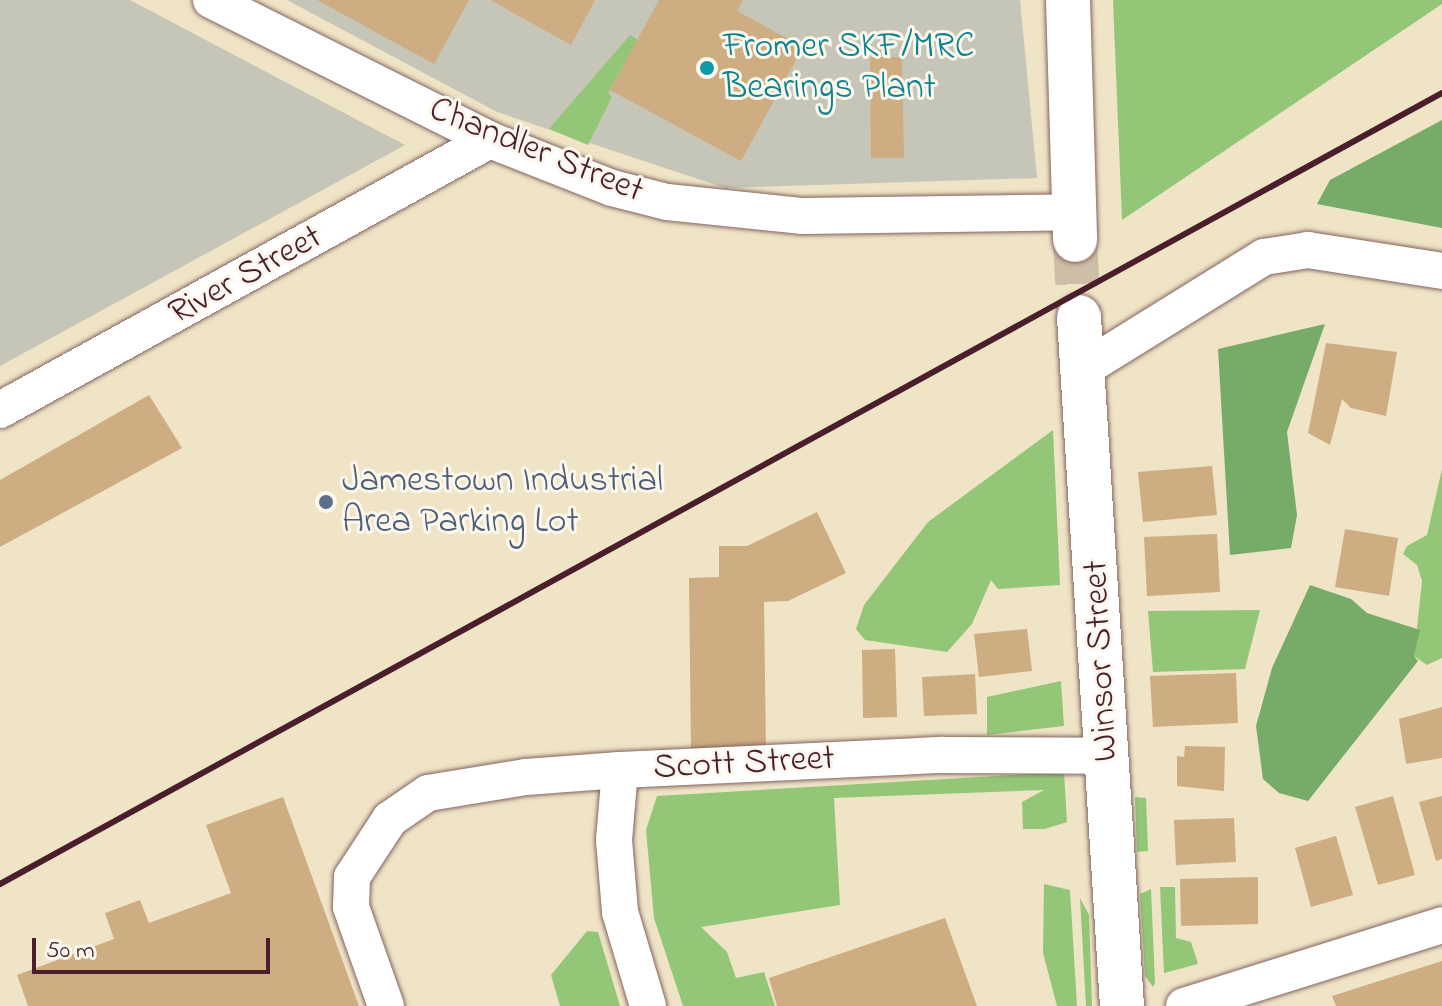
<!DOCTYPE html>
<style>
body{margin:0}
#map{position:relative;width:1442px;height:1006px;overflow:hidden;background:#efe4c6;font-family:"Indie Flower",sans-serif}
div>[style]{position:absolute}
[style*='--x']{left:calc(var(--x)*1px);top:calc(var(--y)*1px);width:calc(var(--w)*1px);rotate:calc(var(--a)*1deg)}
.industrial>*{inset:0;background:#c5c5b8}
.green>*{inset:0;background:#93c777}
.forest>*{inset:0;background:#76ac68}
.building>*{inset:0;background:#cead82}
.secondary-tunnel>*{height:44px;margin-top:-22px;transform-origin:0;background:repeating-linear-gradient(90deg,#cebda7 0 44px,transparent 0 66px)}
.roads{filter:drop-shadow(0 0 2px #846461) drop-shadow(0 0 2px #846461)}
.street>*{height:36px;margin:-18px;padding:0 18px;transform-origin:18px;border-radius:18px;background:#fff}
.secondary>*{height:44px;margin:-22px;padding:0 22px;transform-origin:22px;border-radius:22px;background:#fff}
.rail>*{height:6px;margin:-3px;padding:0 3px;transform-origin:3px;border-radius:3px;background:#4a1f2b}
.dots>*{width:22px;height:22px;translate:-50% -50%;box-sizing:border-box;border:4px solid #fbf7ec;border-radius:50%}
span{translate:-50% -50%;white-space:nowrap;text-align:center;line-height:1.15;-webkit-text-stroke:6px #fbf7ec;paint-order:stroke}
.culture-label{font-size:36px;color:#0d838f}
.left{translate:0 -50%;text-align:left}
.street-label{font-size:36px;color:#4a1f2b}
.service-label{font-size:36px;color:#4e5e75}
.scale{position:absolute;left:32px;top:938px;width:238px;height:36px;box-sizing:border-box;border:4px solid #4a1f2b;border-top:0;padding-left:10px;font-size:24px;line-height:28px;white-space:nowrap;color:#4a1f2b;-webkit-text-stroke:6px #fbf7ec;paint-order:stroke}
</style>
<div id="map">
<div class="industrial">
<div style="clip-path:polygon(0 0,130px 0,405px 145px,0 366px)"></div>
<div style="clip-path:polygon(287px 0,1020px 0,1037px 178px,725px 188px,497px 112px)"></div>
</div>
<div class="green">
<div style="clip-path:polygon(1113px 0,1442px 0,1442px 4px,1122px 220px)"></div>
<div style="clip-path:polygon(630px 35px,638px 40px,608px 93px,612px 97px,588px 145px,549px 129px)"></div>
<div style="clip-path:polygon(1442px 399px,1442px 658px,1427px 665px,1414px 656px,1422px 581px,1417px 565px,1403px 554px,1407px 546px,1427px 535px,1442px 469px)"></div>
<div style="clip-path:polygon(1053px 430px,1060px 585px,998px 589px,991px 580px,972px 624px,947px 652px,865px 640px,856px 629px,864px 605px,928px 522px)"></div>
<div style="clip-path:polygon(1260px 610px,1245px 669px,1153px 672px,1148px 611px)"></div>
<div style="clip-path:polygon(1061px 681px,1064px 726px,987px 735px,987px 697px)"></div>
<div style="clip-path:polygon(1064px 772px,1067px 822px,1045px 829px,1023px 829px,1022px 802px,1044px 790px,834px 798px,840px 905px,701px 927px,727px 952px,736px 978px,764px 972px,775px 1006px,683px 1006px,654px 918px,646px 830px,657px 796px)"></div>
<div style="clip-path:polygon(1135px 797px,1146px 798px,1148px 851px,1137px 852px)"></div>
<div style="clip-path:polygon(1044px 884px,1070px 890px,1077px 1006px,1057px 1006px,1043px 953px)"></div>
<div style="clip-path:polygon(1160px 887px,1175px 887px,1176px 938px,1191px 942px,1198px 964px,1164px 973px)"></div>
<div style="clip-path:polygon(1151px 889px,1155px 983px,1153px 987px,1145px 976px,1140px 894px)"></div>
<div style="clip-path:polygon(1080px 898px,1089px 915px,1092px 1006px,1086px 1006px)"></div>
<div style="clip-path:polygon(587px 931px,598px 932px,620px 1006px,560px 1006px,551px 975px)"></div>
</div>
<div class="forest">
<div style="clip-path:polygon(1442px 120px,1442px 228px,1317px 204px,1330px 180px)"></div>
<div style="clip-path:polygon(1325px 324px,1287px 432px,1297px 515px,1291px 548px,1230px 555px,1218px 349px)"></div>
<div style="clip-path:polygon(1310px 585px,1351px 599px,1367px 613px,1420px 630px,1414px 656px,1418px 661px,1308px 801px,1279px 793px,1263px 779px,1256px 726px,1272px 668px)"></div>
</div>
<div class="building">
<div style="clip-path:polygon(317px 0,469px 0,434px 64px)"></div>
<div style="clip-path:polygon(490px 0,595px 0,571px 45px)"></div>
<div style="clip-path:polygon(659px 0,743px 0,737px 11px,803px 47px,741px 161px,610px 90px)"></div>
<div style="clip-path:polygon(870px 57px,902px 57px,904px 158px,871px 158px)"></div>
<div style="clip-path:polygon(1326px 343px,1397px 352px,1386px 416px,1351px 408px,1342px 399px,1330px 445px,1308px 433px)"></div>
<div style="clip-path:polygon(149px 395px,182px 448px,0 547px,0 480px)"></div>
<div style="clip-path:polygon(1212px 466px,1217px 515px,1143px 522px,1138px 472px)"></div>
<div style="clip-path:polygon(817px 512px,846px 573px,788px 601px,764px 602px,766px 752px,691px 753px,689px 578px,719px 577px,719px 546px,747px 546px)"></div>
<div style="clip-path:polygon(1345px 529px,1398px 538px,1389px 596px,1335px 587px)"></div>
<div style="clip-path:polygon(1217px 534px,1220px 592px,1147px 596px,1144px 537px)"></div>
<div style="clip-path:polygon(1027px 629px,1032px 671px,979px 677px,974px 634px)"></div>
<div style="clip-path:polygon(895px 649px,897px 717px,863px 718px,862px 650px)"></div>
<div style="clip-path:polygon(1236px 673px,1238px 723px,1153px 727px,1150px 676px)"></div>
<div style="clip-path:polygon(975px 674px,977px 714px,924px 716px,922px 677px)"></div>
<div style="clip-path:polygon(1442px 707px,1442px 758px,1406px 764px,1399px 719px)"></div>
<div style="clip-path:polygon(1185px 746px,1225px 747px,1224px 791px,1177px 786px,1177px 756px,1184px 757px)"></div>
<div style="clip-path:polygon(1393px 796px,1415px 875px,1378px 885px,1355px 807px)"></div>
<div style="clip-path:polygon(1442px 796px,1442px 859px,1436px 861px,1419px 802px)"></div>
<div style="clip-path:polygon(283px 797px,359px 1006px,28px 1006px,17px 975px,114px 939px,105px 913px,140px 900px,149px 923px,231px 893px,206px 825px)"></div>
<div style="clip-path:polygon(1234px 818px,1236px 862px,1176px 865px,1174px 820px)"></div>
<div style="clip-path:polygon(1336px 836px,1353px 895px,1311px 907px,1295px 848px)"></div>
<div style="clip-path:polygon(1258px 877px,1258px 924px,1181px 926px,1180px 879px)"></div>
<div style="clip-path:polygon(945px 918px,977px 1006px,777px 1006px,769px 978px)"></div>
<div style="clip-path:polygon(1442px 961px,1442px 1006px,1336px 1006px,1332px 996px)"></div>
</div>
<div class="secondary-tunnel">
<div style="--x:1075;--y:240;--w:77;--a:87"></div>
</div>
<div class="roads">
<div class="street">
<div style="--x:211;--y:0;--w:312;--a:26.6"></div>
<div style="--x:490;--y:140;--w:131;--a:21.5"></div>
<div style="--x:612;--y:188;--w:57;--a:14.3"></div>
<div style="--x:667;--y:202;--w:137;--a:5.9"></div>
<div style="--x:803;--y:216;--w:273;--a:-0.8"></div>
<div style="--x:1085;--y:368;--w:211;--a:-31.8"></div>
<div style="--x:1264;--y:257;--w:45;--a:-9"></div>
<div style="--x:1308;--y:250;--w:136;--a:8.9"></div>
<div style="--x:0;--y:410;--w:559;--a:-28.86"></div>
<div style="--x:620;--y:770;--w:70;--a:94.9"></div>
<div style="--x:614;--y:840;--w:72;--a:85.2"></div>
<div style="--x:620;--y:912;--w:98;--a:73.4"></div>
<div style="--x:386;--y:1006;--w:105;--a:-109.5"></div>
<div style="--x:351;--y:907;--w:30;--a:-88"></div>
<div style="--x:352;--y:877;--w:69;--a:-56.8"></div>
<div style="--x:390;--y:819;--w:46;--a:-34.4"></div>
<div style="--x:428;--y:793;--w:99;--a:-9.3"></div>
<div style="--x:526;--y:777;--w:94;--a:-4.3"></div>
<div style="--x:620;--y:770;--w:323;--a:-2.7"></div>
<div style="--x:943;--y:755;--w:165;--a:0.3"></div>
<div style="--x:1184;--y:1006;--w:270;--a:-17.4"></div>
</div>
<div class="secondary">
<div style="--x:1068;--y:0;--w:240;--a:88.3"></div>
<div style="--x:1079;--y:317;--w:690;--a:86.43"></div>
</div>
</div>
<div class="rail">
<div style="--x:0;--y:884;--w:1645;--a:-28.75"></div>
</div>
<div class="dots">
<div style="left:707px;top:68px;background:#0f9aa8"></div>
<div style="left:326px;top:502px;background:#5c6f8a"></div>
</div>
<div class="culture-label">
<span class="left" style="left:723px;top:68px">Fromer SKF/MRC<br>Bearings Plant</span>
</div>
<div class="street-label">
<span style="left:536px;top:151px;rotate:22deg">Chandler Street</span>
<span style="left:246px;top:276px;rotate:-29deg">River Street</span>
<span style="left:1102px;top:661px;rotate:-93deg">Winsor Street</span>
<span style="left:744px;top:764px;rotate:-3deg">Scott Street</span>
</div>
<div class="service-label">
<span class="left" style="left:342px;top:502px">Jamestown Industrial<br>Area Parking Lot</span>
</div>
<div class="scale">50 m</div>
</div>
